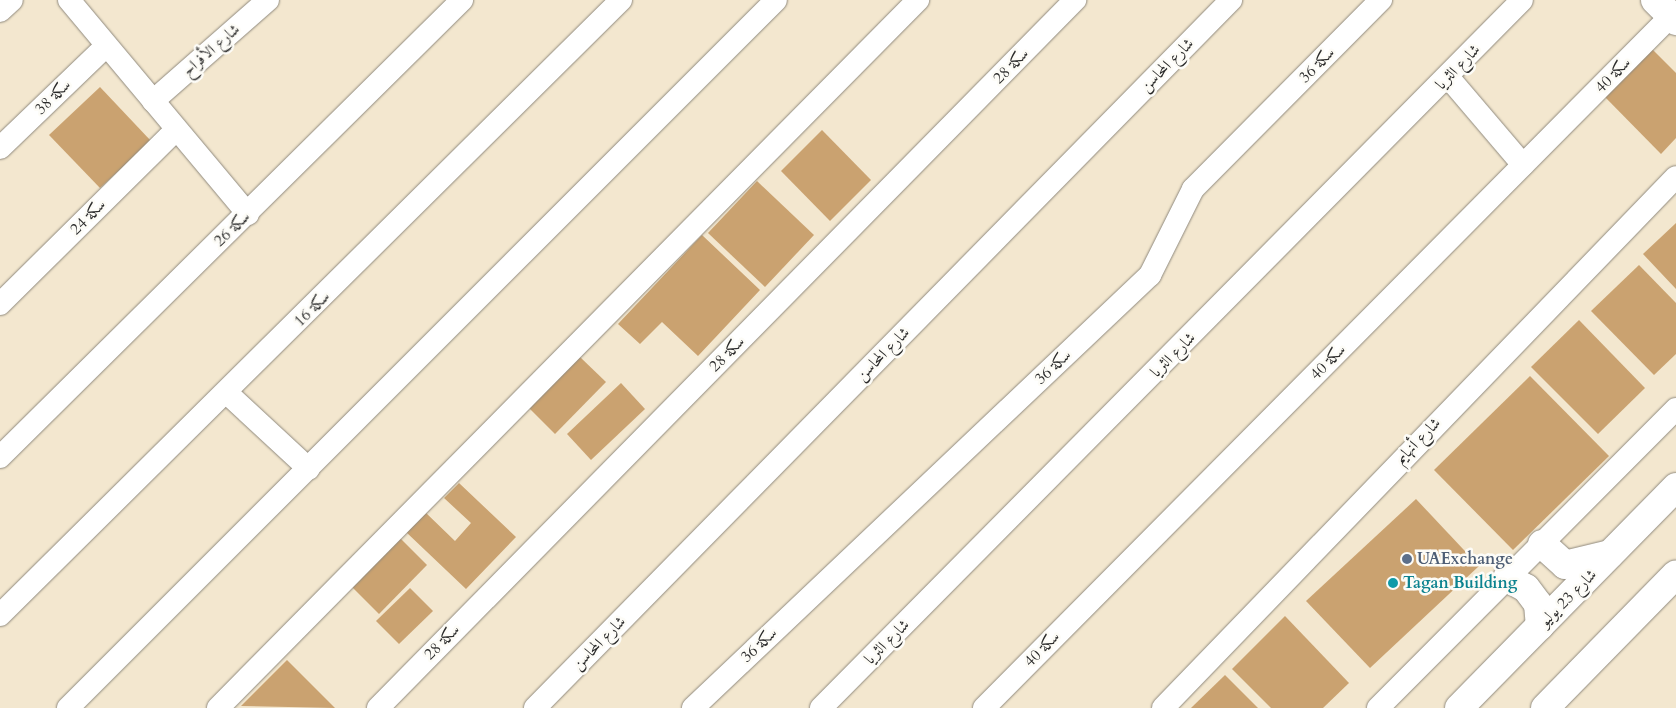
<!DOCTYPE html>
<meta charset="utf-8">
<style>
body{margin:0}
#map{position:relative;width:1676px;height:708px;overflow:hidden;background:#f3e7cf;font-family:Cardo,Amiri,serif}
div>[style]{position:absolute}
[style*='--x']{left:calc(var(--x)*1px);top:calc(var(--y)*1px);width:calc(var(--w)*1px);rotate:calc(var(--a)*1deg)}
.building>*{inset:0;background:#caa270}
.roads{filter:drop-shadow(0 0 1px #8f897d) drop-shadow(0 0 1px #8f897d)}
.minor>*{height:22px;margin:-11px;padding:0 11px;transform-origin:11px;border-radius:11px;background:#fff}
.tertiary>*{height:28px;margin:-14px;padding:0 14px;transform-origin:14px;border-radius:14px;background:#fff}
.secondary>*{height:28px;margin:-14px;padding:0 14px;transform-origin:14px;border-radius:14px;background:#fff}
.dots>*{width:14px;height:14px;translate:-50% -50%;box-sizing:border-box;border:2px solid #fdfcf7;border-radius:50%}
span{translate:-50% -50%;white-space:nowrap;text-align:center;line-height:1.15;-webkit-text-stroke:5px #fdfcf7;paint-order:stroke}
.street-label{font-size:16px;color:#2b2b2b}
.service-label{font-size:16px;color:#4e5e75;font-weight:700}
.left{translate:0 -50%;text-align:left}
.culture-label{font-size:16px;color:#0d838f;font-weight:700}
</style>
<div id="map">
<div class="building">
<div style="clip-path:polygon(1651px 48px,1676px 73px,1676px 138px,1661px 154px,1603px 95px)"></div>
<div style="clip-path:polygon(100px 87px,151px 141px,100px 188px,49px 135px)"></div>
<div style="clip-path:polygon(822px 130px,871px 180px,830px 221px,781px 171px)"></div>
<div style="clip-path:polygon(757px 181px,814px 235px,765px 287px,708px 233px)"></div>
<div style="clip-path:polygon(1676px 223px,1676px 289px,1643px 254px)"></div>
<div style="clip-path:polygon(702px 235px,760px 290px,698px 356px,662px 322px,640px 344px,618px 324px)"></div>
<div style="clip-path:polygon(1639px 265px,1676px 303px,1676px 354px,1654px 375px,1591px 311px)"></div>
<div style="clip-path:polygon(1579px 320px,1645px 388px,1598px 434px,1531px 367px)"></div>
<div style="clip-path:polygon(580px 357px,606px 382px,555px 434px,529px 408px)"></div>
<div style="clip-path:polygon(1530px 376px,1609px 456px,1513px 550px,1434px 470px)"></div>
<div style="clip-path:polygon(621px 383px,645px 409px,591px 460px,567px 434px)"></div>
<div style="clip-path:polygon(459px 483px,516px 537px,466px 589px,406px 532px,425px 512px,455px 541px,471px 523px,444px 498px)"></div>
<div style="clip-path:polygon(1416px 499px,1479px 566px,1370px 668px,1306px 601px)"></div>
<div style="clip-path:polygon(400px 538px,427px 565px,379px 614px,352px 587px)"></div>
<div style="clip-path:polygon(410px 588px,433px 611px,399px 644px,376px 621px)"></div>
<div style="clip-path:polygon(1285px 616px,1349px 683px,1323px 708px,1271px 708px,1232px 669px)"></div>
<div style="clip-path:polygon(287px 660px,335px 708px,241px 706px)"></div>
<div style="clip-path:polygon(1225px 675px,1258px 708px,1191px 708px)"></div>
</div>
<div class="roads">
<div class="minor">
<div style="--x:69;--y:0;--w:279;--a:50.1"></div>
<div style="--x:0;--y:11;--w:16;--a:-43"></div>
<div style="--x:1449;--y:78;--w:114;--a:49.6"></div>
<div style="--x:153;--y:101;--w:153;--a:-41.3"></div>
<div style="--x:0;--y:148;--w:147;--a:-43.9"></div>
<div style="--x:0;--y:304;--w:247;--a:-44.7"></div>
<div style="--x:228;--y:394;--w:110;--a:42.8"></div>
<div style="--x:0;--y:457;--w:650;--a:-44.69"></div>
<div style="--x:0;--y:615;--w:874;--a:-44.72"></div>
<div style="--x:68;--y:708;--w:1001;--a:-45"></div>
<div style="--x:218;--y:708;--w:996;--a:-45.33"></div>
<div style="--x:378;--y:708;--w:994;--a:-45.45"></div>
<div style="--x:535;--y:708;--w:993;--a:-45.49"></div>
<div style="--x:693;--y:708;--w:630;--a:-43.46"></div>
<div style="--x:1150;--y:275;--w:96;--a:-63.4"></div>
<div style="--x:1193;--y:189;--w:267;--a:-45.2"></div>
<div style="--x:821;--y:708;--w:996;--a:-45.28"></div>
<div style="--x:984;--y:708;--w:975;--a:-45.21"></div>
<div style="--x:1163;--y:708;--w:738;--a:-45.99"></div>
<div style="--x:1378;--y:708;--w:422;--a:-45.1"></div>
</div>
<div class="tertiary">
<div style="--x:1655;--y:0;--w:30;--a:45"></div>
</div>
<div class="secondary">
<div style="--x:1542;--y:544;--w:31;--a:42"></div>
<div style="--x:1565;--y:565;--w:46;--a:-13.7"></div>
<div style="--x:1507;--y:578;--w:21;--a:28"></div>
<div style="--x:1526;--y:588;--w:20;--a:53"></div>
<div style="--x:1538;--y:604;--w:22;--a:85"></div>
<div style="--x:1459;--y:708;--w:310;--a:-45.5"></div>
<div style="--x:1545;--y:708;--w:187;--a:-45.6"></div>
</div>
</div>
<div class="dots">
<div style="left:1407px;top:559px;background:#5c6f8a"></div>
<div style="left:1393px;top:583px;background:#0f9aa8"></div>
</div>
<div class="street-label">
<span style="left:211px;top:50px;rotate:-41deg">شارع الأفراح</span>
<span style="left:1167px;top:65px;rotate:-45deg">شارع المحاسن</span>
<span style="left:1317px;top:65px;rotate:-45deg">سكة 36</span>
<span style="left:1011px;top:66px;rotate:-45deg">سكة 28</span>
<span style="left:1458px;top:67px;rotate:-46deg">شارع الثريا</span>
<span style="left:1613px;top:75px;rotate:-45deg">سكة 40</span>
<span style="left:53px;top:97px;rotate:-44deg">سكة 38</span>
<span style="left:88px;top:217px;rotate:-45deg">سكة 24</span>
<span style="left:232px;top:229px;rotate:-44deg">سكة 26</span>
<span style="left:312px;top:309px;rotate:-45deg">سكة 16</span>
<span style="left:727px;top:354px;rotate:-45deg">سكة 28</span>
<span style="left:883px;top:354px;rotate:-45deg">شارع المحاسن</span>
<span style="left:1173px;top:355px;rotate:-45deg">شارع الثريا</span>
<span style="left:1328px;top:362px;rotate:-45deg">سكة 40</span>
<span style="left:1053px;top:367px;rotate:-43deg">سكة 36</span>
<span style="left:1418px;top:441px;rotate:-46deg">شارع أنهايم</span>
<span style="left:1568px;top:598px;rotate:-45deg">شارع 23 يوليو</span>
<span style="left:442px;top:642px;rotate:-45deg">سكة 28</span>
<span style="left:887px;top:642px;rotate:-45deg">شارع الثريا</span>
<span style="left:599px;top:643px;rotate:-45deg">شارع المحاسن</span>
<span style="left:759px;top:645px;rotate:-43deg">سكة 36</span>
<span style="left:1042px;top:649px;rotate:-45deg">سكة 40</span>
</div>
<div class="service-label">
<span class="left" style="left:1417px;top:559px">UAExchange</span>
</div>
<div class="culture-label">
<span class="left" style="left:1403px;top:583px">Tagan Building</span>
</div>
</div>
